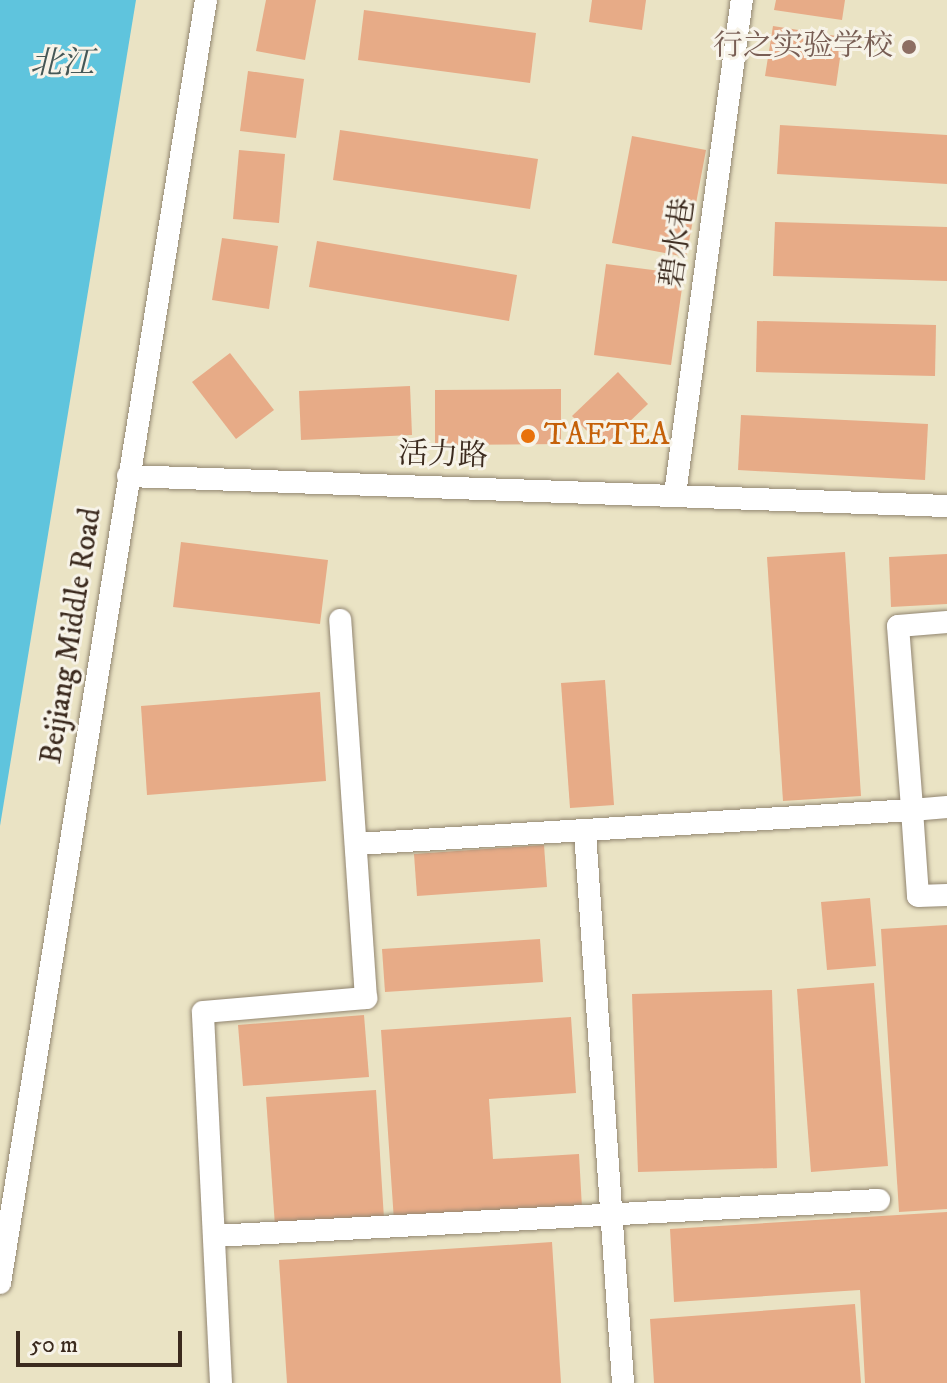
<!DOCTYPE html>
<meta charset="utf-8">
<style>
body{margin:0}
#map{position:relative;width:947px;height:1383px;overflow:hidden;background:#eae3c4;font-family:"IM FELL DW Pica","Noto Serif SC",serif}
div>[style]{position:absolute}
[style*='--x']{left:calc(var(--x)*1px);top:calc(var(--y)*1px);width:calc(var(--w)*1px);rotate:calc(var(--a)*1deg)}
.water>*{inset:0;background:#5fc4dd}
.building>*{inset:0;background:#e7ab87}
.roads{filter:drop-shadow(0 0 2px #928671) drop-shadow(0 0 2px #928671)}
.minor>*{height:22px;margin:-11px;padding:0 11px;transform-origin:11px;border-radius:11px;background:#fff}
.dots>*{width:22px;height:22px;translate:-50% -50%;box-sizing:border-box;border:4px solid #f7f3e8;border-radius:50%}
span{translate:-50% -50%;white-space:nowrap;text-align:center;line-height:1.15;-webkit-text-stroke:6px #f7f3e8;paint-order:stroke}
.education-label{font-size:30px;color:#785e54}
.right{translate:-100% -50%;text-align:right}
.street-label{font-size:30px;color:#3b2a1e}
.food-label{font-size:30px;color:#c56008}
.left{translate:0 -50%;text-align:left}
.water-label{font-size:32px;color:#465857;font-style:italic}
.scale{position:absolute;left:16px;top:1331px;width:166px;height:36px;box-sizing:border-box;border:4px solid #3b2a1e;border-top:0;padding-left:10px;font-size:24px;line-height:28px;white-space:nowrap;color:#3b2a1e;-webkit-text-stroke:6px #f7f3e8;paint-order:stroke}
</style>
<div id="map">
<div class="water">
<div style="clip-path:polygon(0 0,136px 0,0 826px)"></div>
</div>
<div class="building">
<div style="clip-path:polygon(266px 0,316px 0,305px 60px,256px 51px)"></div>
<div style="clip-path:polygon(592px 0,646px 0,642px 30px,589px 22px)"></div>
<div style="clip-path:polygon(776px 0,845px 0,842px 20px,774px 10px)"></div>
<div style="clip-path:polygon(364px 10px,536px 33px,530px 83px,358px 60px)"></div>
<div style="clip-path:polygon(773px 26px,843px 37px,836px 86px,765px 76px)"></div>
<div style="clip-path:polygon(248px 71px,304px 79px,296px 138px,240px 131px)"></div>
<div style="clip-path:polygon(780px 125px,947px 135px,947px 184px,777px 174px)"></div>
<div style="clip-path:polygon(340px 130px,538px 159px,530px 209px,333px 180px)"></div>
<div style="clip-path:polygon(632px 136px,706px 150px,686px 257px,612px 243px)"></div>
<div style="clip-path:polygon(239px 150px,285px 154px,279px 223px,233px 219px)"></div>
<div style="clip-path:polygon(775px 222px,947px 227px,947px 281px,773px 276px)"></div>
<div style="clip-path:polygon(222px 238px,278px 246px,269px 309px,212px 300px)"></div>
<div style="clip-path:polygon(317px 241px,517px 275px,509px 321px,309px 287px)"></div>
<div style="clip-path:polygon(606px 264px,684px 274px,671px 365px,594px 355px)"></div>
<div style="clip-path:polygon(757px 321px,936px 325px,935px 376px,756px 372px)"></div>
<div style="clip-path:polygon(230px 353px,274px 410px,236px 439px,192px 382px)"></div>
<div style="clip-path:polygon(618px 372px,648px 404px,603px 447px,572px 416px)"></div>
<div style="clip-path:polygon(410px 386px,412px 435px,301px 440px,299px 391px)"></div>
<div style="clip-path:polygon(561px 389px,561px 444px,435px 445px,435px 390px)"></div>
<div style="clip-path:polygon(741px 415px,928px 424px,925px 480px,738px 470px)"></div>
<div style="clip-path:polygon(181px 542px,328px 560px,320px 624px,173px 607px)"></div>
<div style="clip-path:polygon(845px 552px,861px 796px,783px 801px,767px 557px)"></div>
<div style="clip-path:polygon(947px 554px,947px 604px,891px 607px,889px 557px)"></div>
<div style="clip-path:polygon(605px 680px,614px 805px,570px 808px,561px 683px)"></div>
<div style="clip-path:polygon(320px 692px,326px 781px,147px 795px,141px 706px)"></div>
<div style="clip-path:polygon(544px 845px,547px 887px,417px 896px,414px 854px)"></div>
<div style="clip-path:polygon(870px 898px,876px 966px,827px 970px,821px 902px)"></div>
<div style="clip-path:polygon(947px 925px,947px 1209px,899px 1212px,881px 929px)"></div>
<div style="clip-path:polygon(540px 939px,543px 982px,385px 992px,382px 949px)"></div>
<div style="clip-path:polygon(874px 983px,888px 1166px,811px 1172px,797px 989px)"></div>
<div style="clip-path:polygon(772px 990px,777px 1168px,638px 1172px,632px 994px)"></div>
<div style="clip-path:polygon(364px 1015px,369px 1077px,243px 1086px,238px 1025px)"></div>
<div style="clip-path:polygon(571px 1017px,576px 1093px,489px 1099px,493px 1159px,579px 1154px,582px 1208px,394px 1221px,381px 1030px)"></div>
<div style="clip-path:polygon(376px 1090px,384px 1219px,275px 1226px,266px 1097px)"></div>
<div style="clip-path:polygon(947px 1212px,947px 1383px,865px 1383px,860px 1290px,674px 1302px,670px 1229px)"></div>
<div style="clip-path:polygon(552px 1242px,561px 1383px,287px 1383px,279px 1260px)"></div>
<div style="clip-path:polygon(855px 1304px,861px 1383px,654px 1383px,650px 1319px)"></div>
</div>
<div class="roads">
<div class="minor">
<div style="--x:128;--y:476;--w:820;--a:2.1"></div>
<div style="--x:675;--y:494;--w:499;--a:-82.3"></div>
<div style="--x:947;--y:622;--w:49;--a:175.3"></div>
<div style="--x:898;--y:626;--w:185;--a:85.6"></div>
<div style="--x:912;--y:810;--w:35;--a:-5"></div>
<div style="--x:585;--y:832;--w:552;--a:86.05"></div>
<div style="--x:356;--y:844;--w:557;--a:-3.5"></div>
<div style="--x:912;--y:810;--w:86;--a:86"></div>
<div style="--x:918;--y:896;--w:29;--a:-2"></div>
<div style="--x:214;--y:1236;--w:666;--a:-3.1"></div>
<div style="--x:0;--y:1283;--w:1299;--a:-80.88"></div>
<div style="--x:221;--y:1383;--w:371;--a:-92.8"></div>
<div style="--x:203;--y:1012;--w:164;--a:-4.9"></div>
<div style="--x:366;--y:998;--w:379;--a:-93.9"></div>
</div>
</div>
<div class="dots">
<div style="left:909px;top:47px;background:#8d6e63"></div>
<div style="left:528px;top:436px;background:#e8710a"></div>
</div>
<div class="education-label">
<span class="right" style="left:893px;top:47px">行之实验学校</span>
</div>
<div class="street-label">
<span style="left:679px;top:243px;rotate:-82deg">碧水巷</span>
<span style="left:443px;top:456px;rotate:2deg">活力路</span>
<span style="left:72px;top:636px;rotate:-81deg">Beijiang Middle Road</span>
</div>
<div class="food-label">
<span class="left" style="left:544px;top:436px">TAETEA</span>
</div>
<div class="water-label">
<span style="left:62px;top:64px">北江</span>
</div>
<div class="scale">50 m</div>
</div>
